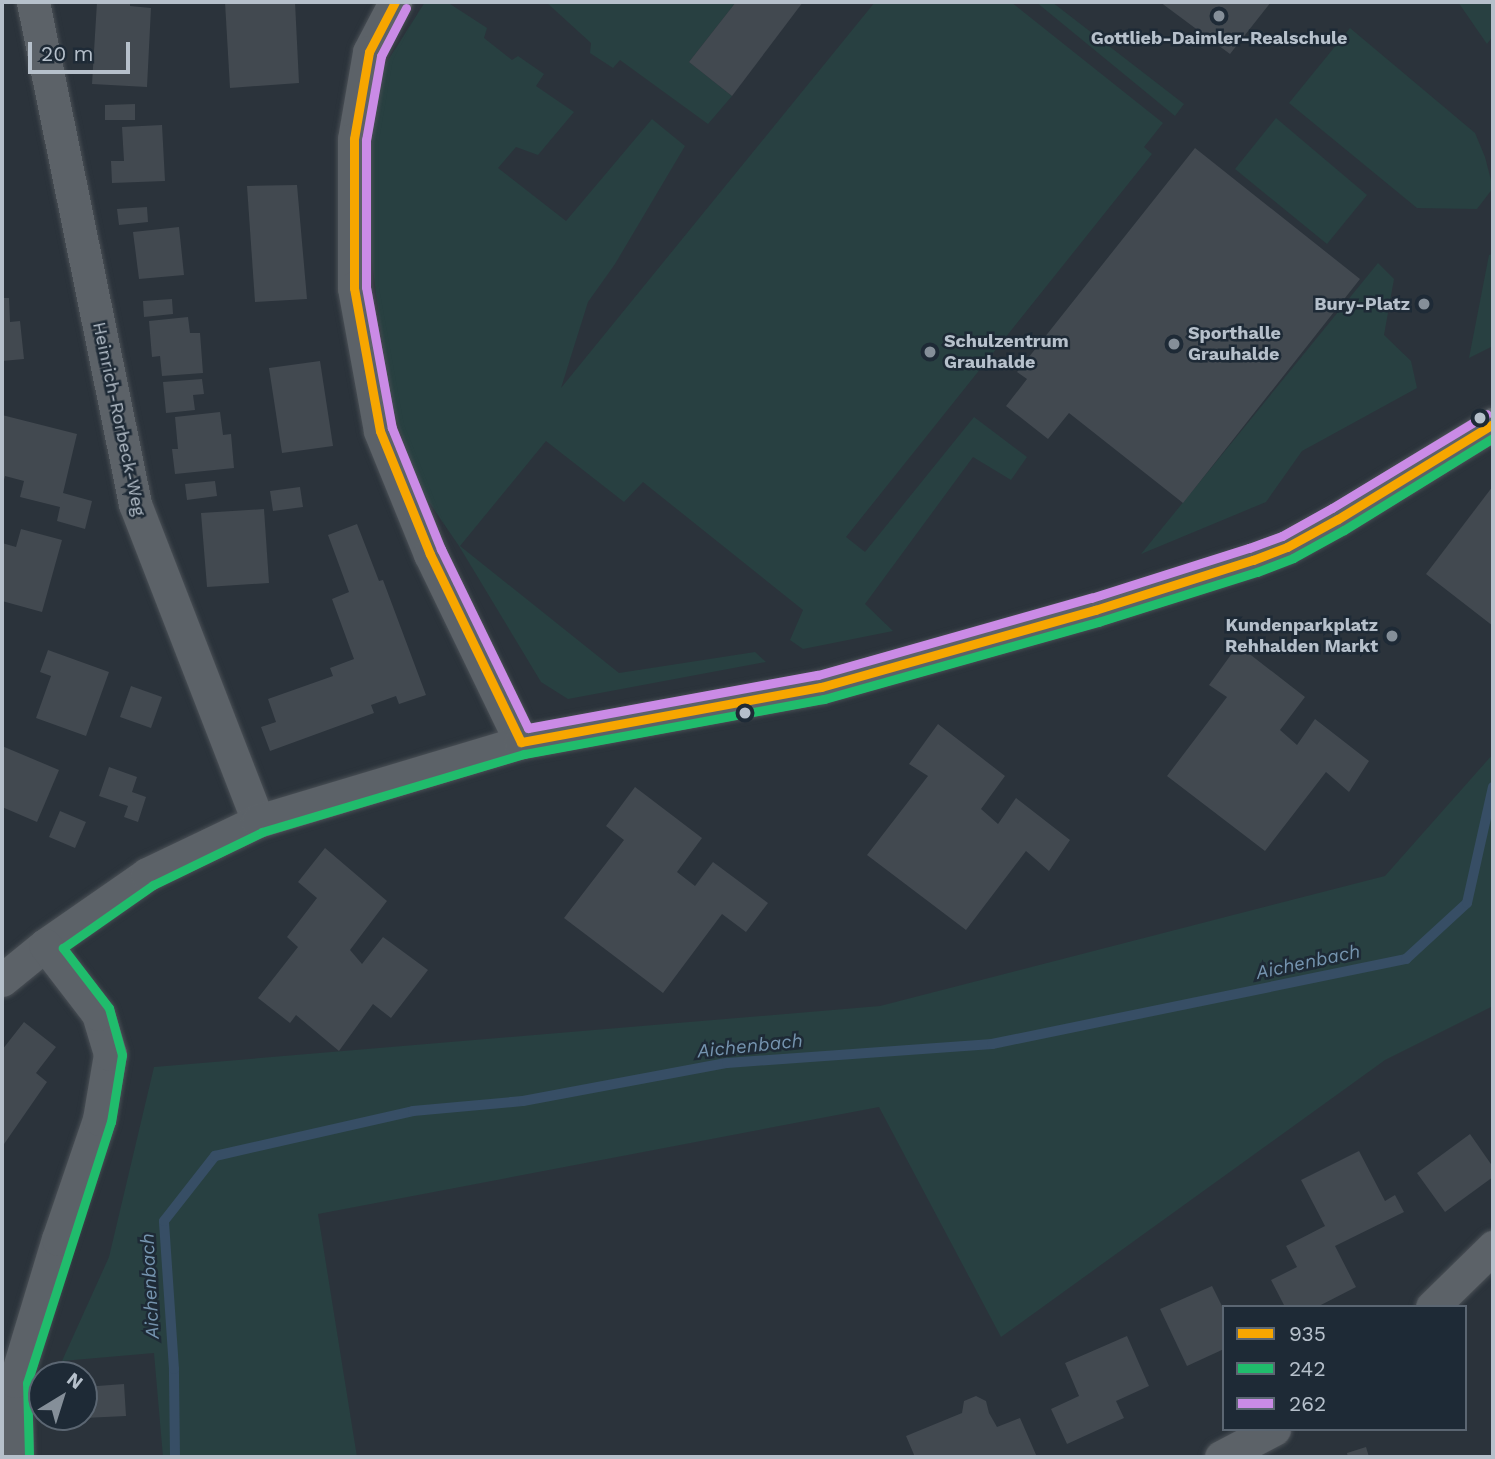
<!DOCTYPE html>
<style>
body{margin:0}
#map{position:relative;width:1495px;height:1459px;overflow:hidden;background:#2b333b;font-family:"Work Sans",sans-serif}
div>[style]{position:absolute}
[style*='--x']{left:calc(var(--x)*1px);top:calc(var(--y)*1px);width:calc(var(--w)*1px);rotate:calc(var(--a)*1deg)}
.green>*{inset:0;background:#284041}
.stream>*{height:10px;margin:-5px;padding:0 5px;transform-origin:5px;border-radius:5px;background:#374e65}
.building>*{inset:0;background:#424950}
.roads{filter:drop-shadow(0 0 2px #494f55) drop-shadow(0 0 2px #494f55)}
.street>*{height:33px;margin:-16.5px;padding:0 16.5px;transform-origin:16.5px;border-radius:16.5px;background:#5c6268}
.bus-1>*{height:9px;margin:-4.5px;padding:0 4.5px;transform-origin:4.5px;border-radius:4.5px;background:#f7a600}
.bus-2>*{height:9px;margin:-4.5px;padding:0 4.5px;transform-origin:4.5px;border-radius:4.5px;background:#20bc6c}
.bus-3>*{height:9px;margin:-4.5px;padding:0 4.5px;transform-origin:4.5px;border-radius:4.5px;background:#ca8be6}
.dots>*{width:19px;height:19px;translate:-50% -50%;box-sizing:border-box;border:4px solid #1e2a36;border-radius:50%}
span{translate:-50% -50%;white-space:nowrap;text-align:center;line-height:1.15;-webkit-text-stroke:5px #1e2a36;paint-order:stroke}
.poi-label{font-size:18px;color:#b6c0cb;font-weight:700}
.right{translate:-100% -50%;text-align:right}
.left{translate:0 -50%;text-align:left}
.street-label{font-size:18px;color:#b6c0cb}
.water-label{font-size:19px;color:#7594af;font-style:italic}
.frame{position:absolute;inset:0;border:4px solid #b6c0cb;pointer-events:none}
.legend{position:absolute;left:1222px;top:1305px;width:245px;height:126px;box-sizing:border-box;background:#1e2a36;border:2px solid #5b6672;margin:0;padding:9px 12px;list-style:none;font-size:21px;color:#b6c0cb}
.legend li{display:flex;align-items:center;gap:14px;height:35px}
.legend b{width:35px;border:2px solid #5b6672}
.north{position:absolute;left:28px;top:1361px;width:70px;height:70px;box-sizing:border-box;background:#1e2a36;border:2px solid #5b6672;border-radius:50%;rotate:38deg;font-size:19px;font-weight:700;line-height:28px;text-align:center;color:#b6c0cb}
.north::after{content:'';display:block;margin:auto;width:24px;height:32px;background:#858f99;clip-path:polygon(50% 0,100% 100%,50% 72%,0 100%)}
.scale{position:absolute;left:28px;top:42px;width:102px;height:32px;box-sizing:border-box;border:4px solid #b6c0cb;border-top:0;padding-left:9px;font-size:21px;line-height:24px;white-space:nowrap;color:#b6c0cb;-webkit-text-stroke:5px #1e2a36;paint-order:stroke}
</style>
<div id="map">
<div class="green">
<div style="clip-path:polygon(425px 2px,447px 2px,487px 28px,484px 38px,512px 60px,518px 56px,544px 74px,536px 86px,574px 112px,538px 155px,516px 147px,498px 168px,566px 221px,652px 119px,685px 146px,615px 264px,588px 302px,561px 388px,875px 2px,1011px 2px,1163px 123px,1144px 147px,1152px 154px,846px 537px,865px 552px,974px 417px,1027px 457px,1011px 480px,973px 457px,865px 604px,893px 631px,803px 649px,790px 640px,803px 610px,643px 482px,624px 502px,546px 441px,460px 546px,619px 673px,755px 652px,766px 662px,568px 699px,541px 682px,459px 546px,418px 486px,389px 396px,368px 230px,369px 126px,385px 65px)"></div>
<div style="clip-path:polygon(546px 2px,736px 2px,689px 62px,732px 96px,708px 124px,620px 60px,613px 68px,590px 53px,591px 43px)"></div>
<div style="clip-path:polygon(1036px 2px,1052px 2px,1184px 104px,1175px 116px)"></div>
<div style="clip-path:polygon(1458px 2px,1493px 2px,1493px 36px,1487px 44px)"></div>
<div style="clip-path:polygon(1350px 28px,1475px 133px,1485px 157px,1493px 188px,1477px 209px,1417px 208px,1289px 103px)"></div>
<div style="clip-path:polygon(1276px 118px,1367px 195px,1327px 244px,1235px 169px)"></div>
<div style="clip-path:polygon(1493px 254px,1493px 346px,1469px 358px,1489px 255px)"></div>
<div style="clip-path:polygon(1378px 263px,1394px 279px,1384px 335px,1411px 361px,1417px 388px,1302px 451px,1266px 502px,1141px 554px)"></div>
<div style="clip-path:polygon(1493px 754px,1493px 1006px,1385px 1060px,1001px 1337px,879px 1107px,318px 1214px,357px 1457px,163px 1457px,154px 1353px,62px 1361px,109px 1257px,154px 1067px,880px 1006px,1385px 876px)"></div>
</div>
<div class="stream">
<div style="--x:175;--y:1457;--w:88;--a:-90.7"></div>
<div style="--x:174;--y:1369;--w:148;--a:-93.9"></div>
<div style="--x:164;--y:1221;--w:83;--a:-51.9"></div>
<div style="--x:215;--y:1156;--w:203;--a:-12.8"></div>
<div style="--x:413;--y:1111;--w:110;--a:-5.2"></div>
<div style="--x:523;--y:1101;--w:208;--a:-10.6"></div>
<div style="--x:727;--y:1063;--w:266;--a:-4.1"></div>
<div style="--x:992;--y:1044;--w:423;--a:-11.6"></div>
<div style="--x:1406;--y:959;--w:83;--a:-42.6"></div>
<div style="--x:1467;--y:903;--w:119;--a:-77.4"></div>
</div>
<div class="building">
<div style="clip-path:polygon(97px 2px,130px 2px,130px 6px,151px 8px,147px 87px,92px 84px)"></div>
<div style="clip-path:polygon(225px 2px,295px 2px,299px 83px,230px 88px)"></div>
<div style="clip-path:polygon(736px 2px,803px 2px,732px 96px,689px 62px)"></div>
<div style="clip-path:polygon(1160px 2px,1271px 2px,1230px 54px)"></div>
<div style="clip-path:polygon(135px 104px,135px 120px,105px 120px,105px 105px)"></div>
<div style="clip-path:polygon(162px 125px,165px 181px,112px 183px,111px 161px,124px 161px,122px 127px)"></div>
<div style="clip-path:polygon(1195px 148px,1360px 279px,1183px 503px,1069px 413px,1048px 439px,1006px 406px,1027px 379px,1017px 372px)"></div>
<div style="clip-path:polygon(297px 185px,307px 299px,255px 302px,247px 186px)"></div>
<div style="clip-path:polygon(147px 207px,148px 222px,119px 225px,117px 209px)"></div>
<div style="clip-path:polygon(179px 227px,184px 275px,139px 279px,133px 232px)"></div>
<div style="clip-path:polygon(2px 298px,9px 298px,10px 322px,20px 321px,24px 359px,2px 361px)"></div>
<div style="clip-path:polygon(172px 299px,173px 314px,144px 317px,143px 301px)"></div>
<div style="clip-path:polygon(188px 317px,190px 333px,200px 333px,203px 373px,162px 376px,160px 356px,152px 357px,149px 321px)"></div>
<div style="clip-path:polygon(320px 361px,333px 446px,282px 453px,269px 368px)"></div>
<div style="clip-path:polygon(202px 379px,204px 394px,193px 395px,195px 410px,166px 413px,163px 382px)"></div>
<div style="clip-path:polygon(220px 412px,223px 435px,231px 434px,234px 468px,175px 474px,172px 449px,178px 449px,175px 417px)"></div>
<div style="clip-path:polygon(2px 415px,77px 434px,63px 493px,92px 501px,85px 529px,57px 521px,60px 507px,20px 497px,24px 481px,5px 476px,2px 487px)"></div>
<div style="clip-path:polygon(215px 481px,217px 496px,187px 500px,185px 484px)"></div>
<div style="clip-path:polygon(1493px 486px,1493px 626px,1426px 574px)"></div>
<div style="clip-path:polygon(300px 487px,303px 507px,273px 511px,270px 491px)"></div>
<div style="clip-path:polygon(264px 509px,269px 583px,207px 587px,201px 513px)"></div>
<div style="clip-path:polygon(357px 524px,379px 581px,383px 580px,426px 695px,399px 704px,396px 696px,371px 705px,374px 713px,270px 751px,261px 727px,276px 722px,268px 699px,333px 676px,330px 668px,354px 659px,332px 599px,349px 592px,328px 535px)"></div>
<div style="clip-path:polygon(21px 529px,62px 540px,42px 612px,2px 601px,2px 543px,16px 547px)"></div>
<div style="clip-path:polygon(1238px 645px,1305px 697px,1280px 730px,1297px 745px,1315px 719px,1369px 761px,1349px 792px,1326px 772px,1265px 851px,1167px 776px,1227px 697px,1209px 685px)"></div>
<div style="clip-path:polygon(48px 650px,109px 672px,86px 736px,36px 718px,51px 676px,40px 672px)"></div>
<div style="clip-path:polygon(131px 686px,162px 697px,151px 728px,120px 717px)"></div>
<div style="clip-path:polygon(938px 724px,1005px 776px,981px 809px,998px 824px,1016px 798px,1070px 840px,1049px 871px,1026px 851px,966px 930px,867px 855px,928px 776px,909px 764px)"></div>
<div style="clip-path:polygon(2px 746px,59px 770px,37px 822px,2px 807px)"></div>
<div style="clip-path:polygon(109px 767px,137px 777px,132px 792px,146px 797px,138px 822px,124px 817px,128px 806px,99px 796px)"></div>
<div style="clip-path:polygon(635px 787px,702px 838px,677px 872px,695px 886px,713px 862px,768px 903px,746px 932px,722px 914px,663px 993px,564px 918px,624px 840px,606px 826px)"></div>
<div style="clip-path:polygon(60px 811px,86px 822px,75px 848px,49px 837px)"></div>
<div style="clip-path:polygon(325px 848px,387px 901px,350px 950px,362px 964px,383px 937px,428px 970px,391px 1018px,373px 1004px,339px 1051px,296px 1015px,290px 1023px,258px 998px,298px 947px,287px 937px,317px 898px,298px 882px)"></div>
<div style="clip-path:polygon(24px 1022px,56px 1047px,36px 1073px,47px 1082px,2px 1147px,2px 1050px)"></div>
<div style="clip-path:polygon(1470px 1134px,1493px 1167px,1493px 1177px,1445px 1212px,1417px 1173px)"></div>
<div style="clip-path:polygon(1359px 1151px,1385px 1201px,1395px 1195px,1404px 1212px,1335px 1246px,1356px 1287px,1317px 1307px,1285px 1307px,1271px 1280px,1297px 1267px,1286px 1246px,1325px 1226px,1301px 1180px)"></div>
<div style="clip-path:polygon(1212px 1286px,1224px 1310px,1224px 1349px,1187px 1366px,1160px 1309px)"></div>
<div style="clip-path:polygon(1127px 1336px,1149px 1386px,1116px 1401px,1124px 1418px,1067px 1444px,1051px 1409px,1079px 1396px,1065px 1363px)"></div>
<div style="clip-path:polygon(124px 1384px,126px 1416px,84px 1418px,84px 1387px)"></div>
<div style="clip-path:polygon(976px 1396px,986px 1401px,989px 1413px,997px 1427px,1020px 1418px,1037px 1457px,915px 1457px,906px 1436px,962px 1413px,964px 1401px)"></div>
<div style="clip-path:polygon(1366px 1447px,1369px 1457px,1348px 1457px,1347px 1453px)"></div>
</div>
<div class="roads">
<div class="street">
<div style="--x:33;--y:2;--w:512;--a:78.51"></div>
<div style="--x:135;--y:504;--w:340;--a:68.8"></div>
<div style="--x:395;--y:2;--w:56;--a:117.5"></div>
<div style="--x:369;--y:52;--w:88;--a:99.8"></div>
<div style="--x:354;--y:139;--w:149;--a:90"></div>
<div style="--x:354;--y:288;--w:145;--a:79.7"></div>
<div style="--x:380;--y:431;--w:133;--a:67.9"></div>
<div style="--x:430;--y:554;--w:209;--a:64.2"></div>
<div style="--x:2;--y:980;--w:55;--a:-39.1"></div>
<div style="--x:45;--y:945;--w:124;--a:-34.8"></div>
<div style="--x:147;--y:874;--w:123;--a:-25.5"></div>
<div style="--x:258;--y:821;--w:275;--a:-16.7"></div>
<div style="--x:521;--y:742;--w:305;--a:-10.4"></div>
<div style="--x:821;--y:687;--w:285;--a:-15.7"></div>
<div style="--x:1095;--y:610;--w:166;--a:-17.6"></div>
<div style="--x:1253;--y:560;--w:36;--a:-21"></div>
<div style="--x:1287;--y:547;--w:58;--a:-28.8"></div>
<div style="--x:1338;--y:519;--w:182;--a:-31.5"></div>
<div style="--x:1432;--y:1307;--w:86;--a:-44.5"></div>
<div style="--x:17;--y:1457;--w:76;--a:-91.5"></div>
<div style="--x:15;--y:1381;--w:148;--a:-73.2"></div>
<div style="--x:58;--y:1239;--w:127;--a:-71.1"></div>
<div style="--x:99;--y:1119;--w:66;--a:-80.4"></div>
<div style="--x:110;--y:1054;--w:42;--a:-106.7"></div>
<div style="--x:98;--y:1014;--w:87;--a:-127.5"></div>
<div style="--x:1221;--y:1457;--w:60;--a:-27.8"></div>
</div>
</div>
<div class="bus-1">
<div style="--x:395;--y:2;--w:56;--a:117.5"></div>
<div style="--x:369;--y:52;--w:88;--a:99.8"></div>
<div style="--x:354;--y:139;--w:149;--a:90"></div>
<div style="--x:354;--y:288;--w:145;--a:79.7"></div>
<div style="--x:380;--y:431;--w:133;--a:67.9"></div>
<div style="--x:430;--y:554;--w:209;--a:64.2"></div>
<div style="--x:521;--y:742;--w:305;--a:-10.4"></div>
<div style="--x:821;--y:687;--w:285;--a:-15.7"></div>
<div style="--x:1095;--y:610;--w:166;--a:-17.6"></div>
<div style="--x:1253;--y:560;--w:36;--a:-21"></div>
<div style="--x:1287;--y:547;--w:58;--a:-28.8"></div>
<div style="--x:1338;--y:519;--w:182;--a:-31.5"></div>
</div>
<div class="bus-2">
<div style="--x:29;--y:1457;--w:74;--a:-91.5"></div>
<div style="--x:27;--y:1383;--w:274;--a:-72.2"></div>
<div style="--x:111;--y:1122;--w:68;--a:-80.7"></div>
<div style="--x:122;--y:1055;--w:49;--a:-105.5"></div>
<div style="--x:109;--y:1008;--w:76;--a:-127.5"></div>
<div style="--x:63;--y:948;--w:110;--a:-35"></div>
<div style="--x:153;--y:885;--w:121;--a:-25.9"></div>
<div style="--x:262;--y:832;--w:273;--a:-16.6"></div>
<div style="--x:524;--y:754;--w:305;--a:-10.4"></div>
<div style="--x:824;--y:699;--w:285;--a:-15.7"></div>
<div style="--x:1098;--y:622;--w:167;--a:-17.5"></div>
<div style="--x:1257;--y:572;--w:39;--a:-21"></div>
<div style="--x:1293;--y:558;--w:58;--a:-28.8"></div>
<div style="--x:1344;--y:530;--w:175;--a:-31.7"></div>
</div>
<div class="bus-3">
<div style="--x:406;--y:8;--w:54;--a:117.5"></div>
<div style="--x:381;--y:56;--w:85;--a:100.1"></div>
<div style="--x:366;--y:140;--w:147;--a:90"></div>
<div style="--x:366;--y:287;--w:143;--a:79.6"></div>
<div style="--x:392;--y:428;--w:131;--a:68"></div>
<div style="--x:441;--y:549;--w:199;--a:64.1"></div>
<div style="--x:528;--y:728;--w:295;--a:-10.4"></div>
<div style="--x:818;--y:675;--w:284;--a:-15.8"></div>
<div style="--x:1091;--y:598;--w:166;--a:-17.6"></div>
<div style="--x:1249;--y:548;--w:35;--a:-20"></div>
<div style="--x:1282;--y:536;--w:57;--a:-29.2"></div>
<div style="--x:1332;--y:508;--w:181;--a:-31.2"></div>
</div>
<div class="dots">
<div style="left:1219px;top:16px;background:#858f99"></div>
<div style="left:1424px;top:304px;background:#858f99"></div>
<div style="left:1174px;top:344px;background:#858f99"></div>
<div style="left:930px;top:352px;background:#858f99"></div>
<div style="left:1480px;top:418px;background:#b6c0cb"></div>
<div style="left:1392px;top:636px;background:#858f99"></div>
<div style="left:745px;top:713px;background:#b6c0cb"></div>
</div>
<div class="poi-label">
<span style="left:1219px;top:38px">Gottlieb-Daimler-Realschule</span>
<span class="right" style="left:1410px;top:304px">Bury-Platz</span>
<span class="left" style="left:1188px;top:344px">Sporthalle<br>Grauhalde</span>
<span class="left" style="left:944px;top:352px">Schulzentrum<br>Grauhalde</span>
<span class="right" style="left:1378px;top:636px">Kundenparkplatz<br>Rehhalden Markt</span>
</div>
<div class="street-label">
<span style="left:119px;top:419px;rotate:78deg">Heinrich-Rorbeck-Weg</span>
</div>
<div class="water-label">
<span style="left:1308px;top:962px;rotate:-12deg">Aichenbach</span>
<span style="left:750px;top:1046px;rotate:-6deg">Aichenbach</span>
<span style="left:150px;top:1286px;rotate:-93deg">Aichenbach</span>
</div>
<div class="frame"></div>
<ul class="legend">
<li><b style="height:9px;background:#f7a600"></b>935</li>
<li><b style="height:9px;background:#20bc6c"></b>242</li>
<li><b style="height:9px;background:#ca8be6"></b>262</li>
</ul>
<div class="north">N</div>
<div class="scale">20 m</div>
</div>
